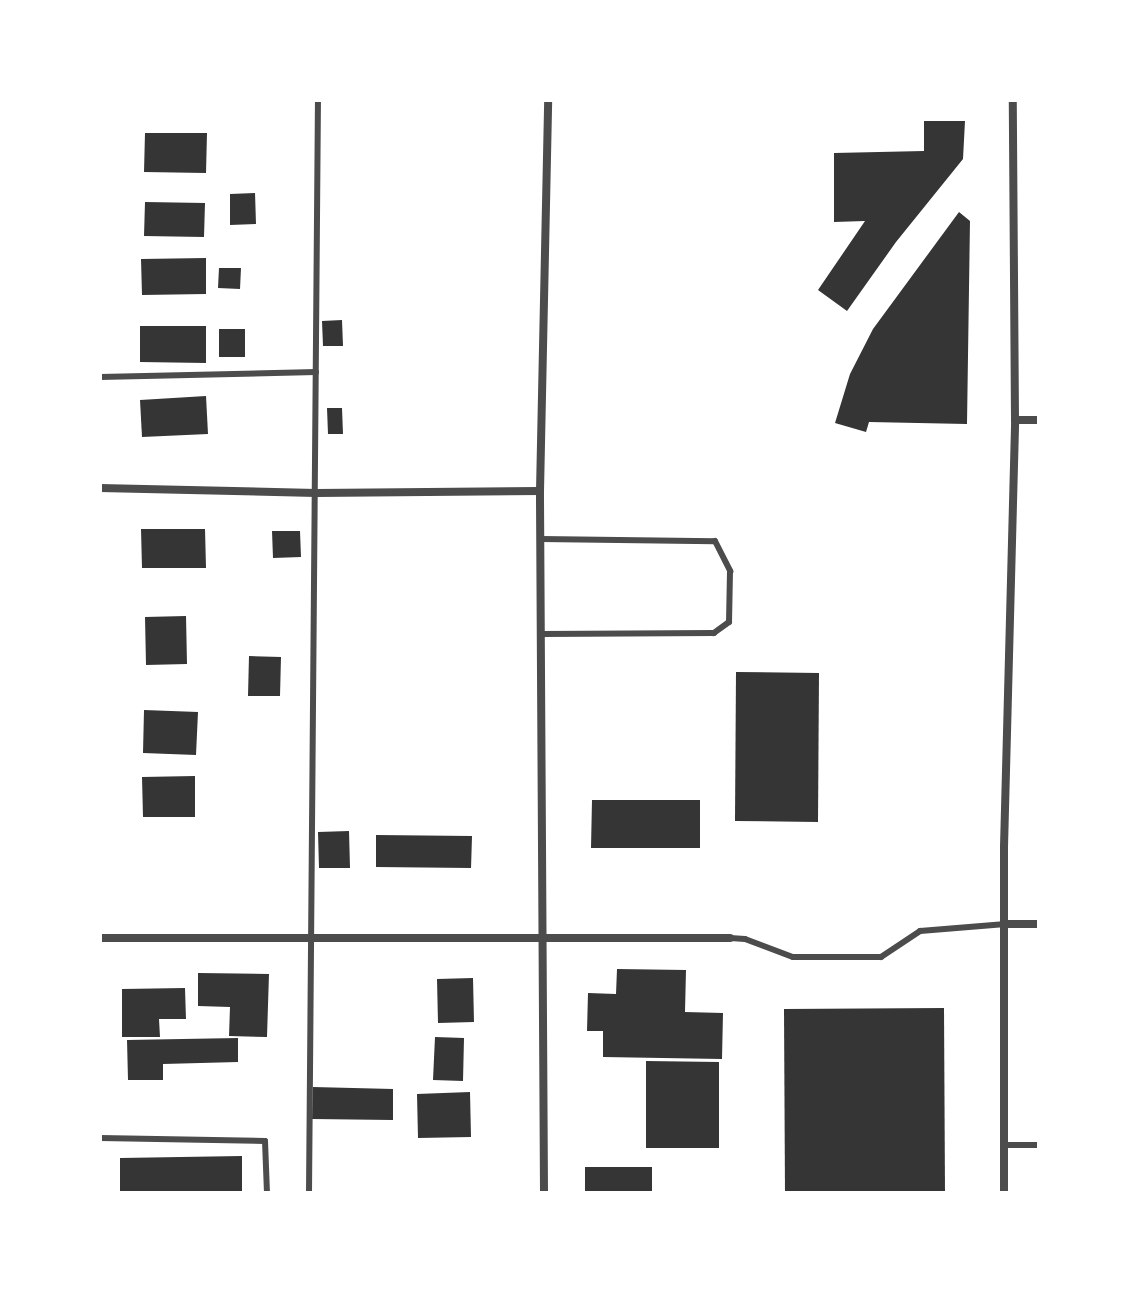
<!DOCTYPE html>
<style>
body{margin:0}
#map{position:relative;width:1139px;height:1293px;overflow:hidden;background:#fff;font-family:Jost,sans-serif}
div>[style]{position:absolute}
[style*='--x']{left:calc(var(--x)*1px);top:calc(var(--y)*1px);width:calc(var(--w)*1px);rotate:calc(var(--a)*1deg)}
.building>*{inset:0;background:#353535}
.service>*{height:6px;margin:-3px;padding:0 3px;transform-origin:3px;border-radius:3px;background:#4c4c4c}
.minor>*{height:8px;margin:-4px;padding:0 4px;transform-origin:4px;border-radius:4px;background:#4c4c4c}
span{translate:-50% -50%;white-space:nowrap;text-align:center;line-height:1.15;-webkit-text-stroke:8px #fff;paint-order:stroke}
.frame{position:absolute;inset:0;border:102px solid #fff;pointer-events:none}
</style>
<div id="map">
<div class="building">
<div style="clip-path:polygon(924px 121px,965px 121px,963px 159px,896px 242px,847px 311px,818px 290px,865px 221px,834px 222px,834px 153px,924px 151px)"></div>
<div style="clip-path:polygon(145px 133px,207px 133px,206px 173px,144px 172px)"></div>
<div style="clip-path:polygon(255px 193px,256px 224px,230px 225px,230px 194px)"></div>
<div style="clip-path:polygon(145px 202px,205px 203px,204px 237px,144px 236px)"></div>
<div style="clip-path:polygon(959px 212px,970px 221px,967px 424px,869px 422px,866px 432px,835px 423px,850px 374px,873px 329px)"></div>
<div style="clip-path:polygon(206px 258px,206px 294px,142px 295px,141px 259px)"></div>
<div style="clip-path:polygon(219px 268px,241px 268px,240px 289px,218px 288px)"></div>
<div style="clip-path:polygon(342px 320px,343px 346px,323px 346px,322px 321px)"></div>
<div style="clip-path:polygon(140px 326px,206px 326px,206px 363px,140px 362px)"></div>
<div style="clip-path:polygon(219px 329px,245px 329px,245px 357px,219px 357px)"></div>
<div style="clip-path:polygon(206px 396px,208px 434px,142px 437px,140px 400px)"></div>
<div style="clip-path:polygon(327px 408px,342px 408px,343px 434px,328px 434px)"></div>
<div style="clip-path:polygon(141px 529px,205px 529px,206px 568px,142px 568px)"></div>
<div style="clip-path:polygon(272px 531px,300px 531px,301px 557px,273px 558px)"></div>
<div style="clip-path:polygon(186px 616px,187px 664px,146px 665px,145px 617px)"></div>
<div style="clip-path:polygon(249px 656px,281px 657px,280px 696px,248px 696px)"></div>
<div style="clip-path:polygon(736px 672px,819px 673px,818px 822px,735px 821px)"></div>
<div style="clip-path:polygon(144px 710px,198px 712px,196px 755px,143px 753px)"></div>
<div style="clip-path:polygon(195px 776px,195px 817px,143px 817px,142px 777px)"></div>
<div style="clip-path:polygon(592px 800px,700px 800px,700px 848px,591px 848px)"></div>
<div style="clip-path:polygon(349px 831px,350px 868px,319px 868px,318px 832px)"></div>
<div style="clip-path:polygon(376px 835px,472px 836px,471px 868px,376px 867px)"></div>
<div style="clip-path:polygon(617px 969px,686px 970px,685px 1012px,723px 1013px,722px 1059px,603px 1057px,603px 1031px,587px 1031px,588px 993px,616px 994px)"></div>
<div style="clip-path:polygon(198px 973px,269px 974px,267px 1037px,229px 1036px,230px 1007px,198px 1006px)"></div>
<div style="clip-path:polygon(473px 978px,474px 1022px,438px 1023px,437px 979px)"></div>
<div style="clip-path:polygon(185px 988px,186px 1019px,159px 1019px,160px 1037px,122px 1037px,122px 989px)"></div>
<div style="clip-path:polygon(944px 1008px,945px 1193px,785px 1193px,784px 1009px)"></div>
<div style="clip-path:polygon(435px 1037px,464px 1038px,463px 1081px,433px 1080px)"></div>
<div style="clip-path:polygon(238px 1038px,238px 1062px,163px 1064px,163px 1080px,128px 1080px,127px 1040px)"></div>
<div style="clip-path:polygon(646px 1061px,719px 1062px,719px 1148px,646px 1148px)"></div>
<div style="clip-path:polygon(313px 1087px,393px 1089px,393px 1120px,312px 1119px)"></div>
<div style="clip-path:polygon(470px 1092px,471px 1137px,418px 1138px,417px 1094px)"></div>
<div style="clip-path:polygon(242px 1156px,242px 1193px,120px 1193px,120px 1158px)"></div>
<div style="clip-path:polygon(585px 1167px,652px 1167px,652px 1193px,585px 1193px)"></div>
</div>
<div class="service">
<div style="--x:100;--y:377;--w:216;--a:-1.3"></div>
<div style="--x:541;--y:539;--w:174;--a:0.7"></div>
<div style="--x:715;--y:541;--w:34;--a:63"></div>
<div style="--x:730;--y:571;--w:51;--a:91.1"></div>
<div style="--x:729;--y:622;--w:19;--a:144"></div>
<div style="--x:714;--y:633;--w:172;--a:179.7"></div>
<div style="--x:730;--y:938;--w:15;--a:4"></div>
<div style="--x:745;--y:939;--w:51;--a:20.6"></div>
<div style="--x:793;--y:957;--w:88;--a:0"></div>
<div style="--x:881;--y:957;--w:47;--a:-33.7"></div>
<div style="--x:920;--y:931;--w:86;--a:-4.7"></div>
<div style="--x:100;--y:1138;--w:165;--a:1"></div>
<div style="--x:265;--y:1141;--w:52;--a:87.8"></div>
<div style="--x:1005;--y:1145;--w:34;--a:0"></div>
<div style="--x:309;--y:1193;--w:1093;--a:-89.53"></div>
</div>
<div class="minor">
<div style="--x:1015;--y:420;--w:24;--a:0"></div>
<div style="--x:100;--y:488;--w:216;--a:1.3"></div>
<div style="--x:316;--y:493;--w:224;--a:-0.5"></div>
<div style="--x:1006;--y:924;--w:33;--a:0"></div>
<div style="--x:100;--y:938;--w:630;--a:0"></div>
<div style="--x:544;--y:1193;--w:702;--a:-90.33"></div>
<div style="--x:540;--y:491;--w:391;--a:-88.8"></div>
<div style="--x:1004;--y:1193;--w:346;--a:-90"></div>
<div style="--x:1004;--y:847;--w:427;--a:-88.5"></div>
<div style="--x:1015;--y:420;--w:320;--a:-90.4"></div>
</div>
<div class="frame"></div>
</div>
